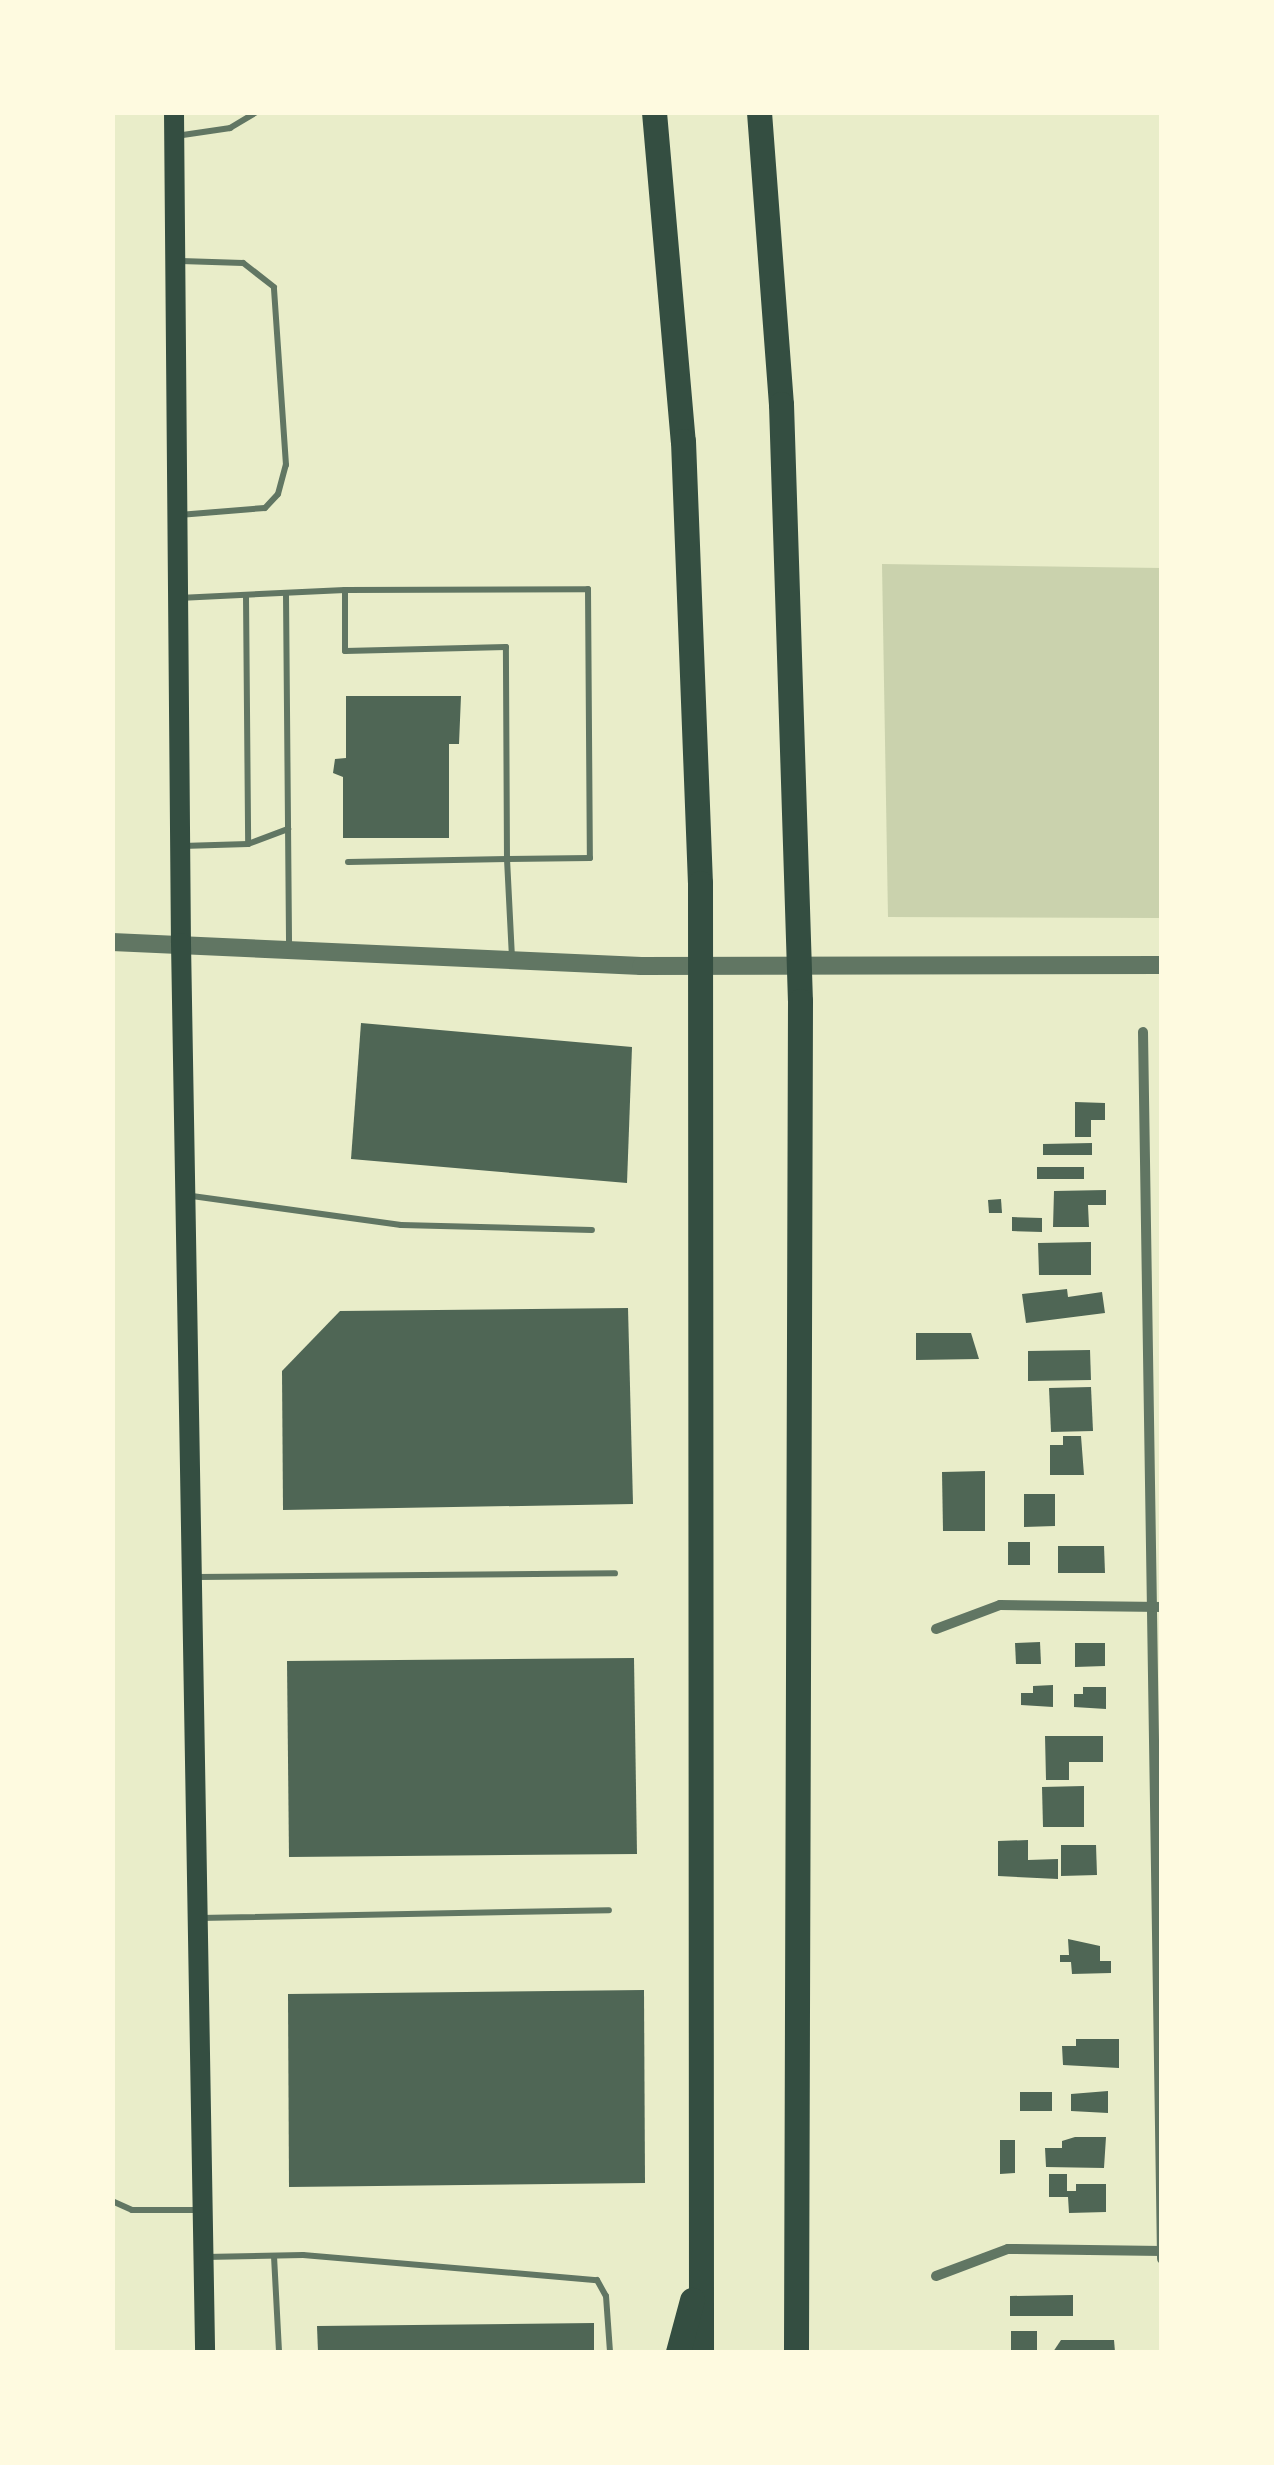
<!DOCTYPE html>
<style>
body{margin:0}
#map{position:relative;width:1274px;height:2465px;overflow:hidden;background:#e9edc9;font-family:Raleway,sans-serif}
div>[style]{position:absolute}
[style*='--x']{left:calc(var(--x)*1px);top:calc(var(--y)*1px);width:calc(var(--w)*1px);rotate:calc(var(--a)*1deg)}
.green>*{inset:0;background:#cad2ad}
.building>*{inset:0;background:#4f6655}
.service>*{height:6px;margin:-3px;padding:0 3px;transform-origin:3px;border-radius:3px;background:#617663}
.minor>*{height:10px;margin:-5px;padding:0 5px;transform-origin:5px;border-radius:5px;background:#617663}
.tertiary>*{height:18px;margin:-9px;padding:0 9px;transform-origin:9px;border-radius:9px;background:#617663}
.secondary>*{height:20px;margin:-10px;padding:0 10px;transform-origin:10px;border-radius:10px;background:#344e41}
.motorway>*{height:25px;margin:-12.5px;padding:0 12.5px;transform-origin:12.5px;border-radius:12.5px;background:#344e41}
span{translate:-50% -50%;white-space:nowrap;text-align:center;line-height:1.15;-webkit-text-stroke:8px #fefae0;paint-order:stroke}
.frame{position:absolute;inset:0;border:115px solid #fefae0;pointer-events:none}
</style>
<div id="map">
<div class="green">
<div style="clip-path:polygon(882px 564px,1161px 568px,1161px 918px,888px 917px)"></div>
</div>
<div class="building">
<div style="clip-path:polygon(346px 696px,461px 696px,459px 744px,449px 744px,449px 838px,343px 838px,343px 777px,333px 773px,335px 759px,346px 758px)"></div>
<div style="clip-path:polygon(361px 1023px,632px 1047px,627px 1183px,351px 1159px)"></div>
<div style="clip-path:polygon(1075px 1102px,1105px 1103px,1105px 1120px,1091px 1120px,1091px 1137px,1075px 1137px)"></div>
<div style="clip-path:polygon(1092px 1143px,1092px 1155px,1043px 1155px,1043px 1144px)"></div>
<div style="clip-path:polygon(1037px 1167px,1084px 1167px,1084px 1179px,1037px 1179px)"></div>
<div style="clip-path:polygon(1106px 1190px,1106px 1205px,1088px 1205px,1089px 1227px,1053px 1227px,1054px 1191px)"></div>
<div style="clip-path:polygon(1001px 1199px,1002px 1213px,989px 1213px,988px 1200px)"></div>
<div style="clip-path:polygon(1012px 1217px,1042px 1218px,1042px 1232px,1012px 1231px)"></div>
<div style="clip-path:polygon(1091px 1242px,1091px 1275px,1039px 1275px,1038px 1243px)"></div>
<div style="clip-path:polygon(1067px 1289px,1068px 1297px,1102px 1292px,1105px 1313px,1026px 1323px,1022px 1294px)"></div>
<div style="clip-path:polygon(628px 1308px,633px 1504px,283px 1510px,282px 1371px,340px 1311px)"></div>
<div style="clip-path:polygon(916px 1333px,971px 1333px,979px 1359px,916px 1360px)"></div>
<div style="clip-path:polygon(1090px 1350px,1091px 1380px,1028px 1381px,1028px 1351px)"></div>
<div style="clip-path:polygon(1091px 1387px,1093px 1431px,1051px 1432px,1049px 1388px)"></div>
<div style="clip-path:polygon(1063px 1436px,1081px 1436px,1084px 1475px,1050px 1475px,1050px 1445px,1063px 1445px)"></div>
<div style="clip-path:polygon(985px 1471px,985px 1531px,943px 1531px,942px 1472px)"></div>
<div style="clip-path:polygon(1024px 1494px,1055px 1494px,1055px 1526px,1024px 1527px)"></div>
<div style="clip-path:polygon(1008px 1542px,1030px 1542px,1030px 1565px,1008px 1565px)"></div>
<div style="clip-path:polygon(1058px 1546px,1104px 1546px,1105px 1573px,1058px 1573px)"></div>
<div style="clip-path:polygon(1040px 1642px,1041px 1664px,1016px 1664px,1015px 1643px)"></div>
<div style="clip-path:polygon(1075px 1643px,1105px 1643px,1105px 1666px,1075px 1667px)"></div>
<div style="clip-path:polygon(634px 1658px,637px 1854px,289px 1857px,287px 1661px)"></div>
<div style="clip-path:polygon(1053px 1685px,1053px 1707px,1021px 1705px,1021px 1693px,1033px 1693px,1033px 1686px)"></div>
<div style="clip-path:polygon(1083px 1687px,1106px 1687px,1106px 1709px,1074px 1707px,1074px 1694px,1083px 1694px)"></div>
<div style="clip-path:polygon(1045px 1736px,1103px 1736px,1103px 1762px,1069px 1762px,1069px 1780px,1046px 1780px)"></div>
<div style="clip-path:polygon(1084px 1786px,1084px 1827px,1043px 1827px,1042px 1787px)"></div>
<div style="clip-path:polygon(1028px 1840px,1028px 1860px,1058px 1859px,1058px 1879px,998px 1876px,998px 1841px)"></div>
<div style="clip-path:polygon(1061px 1845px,1096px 1845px,1097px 1875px,1061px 1876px)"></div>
<div style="clip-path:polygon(1068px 1939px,1100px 1946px,1100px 1961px,1111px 1961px,1111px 1973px,1072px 1974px,1071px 1962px,1060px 1962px,1060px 1955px,1069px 1955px)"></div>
<div style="clip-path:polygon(644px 1990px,645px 2183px,289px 2187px,288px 1994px)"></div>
<div style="clip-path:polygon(1076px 2039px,1119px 2039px,1119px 2068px,1063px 2065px,1062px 2046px,1076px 2046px)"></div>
<div style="clip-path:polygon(1108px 2091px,1108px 2113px,1071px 2111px,1071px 2094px)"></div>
<div style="clip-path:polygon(1020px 2092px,1052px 2092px,1052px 2111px,1020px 2111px)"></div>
<div style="clip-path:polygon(1075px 2137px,1106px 2137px,1104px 2168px,1046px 2167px,1045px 2148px,1062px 2148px,1062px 2141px)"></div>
<div style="clip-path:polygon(1000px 2140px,1015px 2140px,1015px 2173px,1000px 2174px)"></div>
<div style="clip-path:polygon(1049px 2174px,1067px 2174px,1067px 2191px,1076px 2191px,1076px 2184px,1106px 2184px,1106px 2212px,1069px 2213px,1068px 2197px,1049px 2197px)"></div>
<div style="clip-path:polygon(1073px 2295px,1073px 2316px,1010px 2316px,1010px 2296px)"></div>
<div style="clip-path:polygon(594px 2323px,594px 2352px,318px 2352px,317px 2326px)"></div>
<div style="clip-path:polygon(1011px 2331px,1037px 2331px,1037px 2352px,1011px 2352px)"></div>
<div style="clip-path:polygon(1061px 2340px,1114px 2340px,1115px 2352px,1053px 2352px)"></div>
</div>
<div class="service">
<div style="--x:176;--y:136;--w:55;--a:-8.4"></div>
<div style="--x:230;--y:128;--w:31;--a:-31"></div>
<div style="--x:179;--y:515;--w:86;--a:-4.7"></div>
<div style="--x:265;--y:508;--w:19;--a:-47"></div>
<div style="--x:278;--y:494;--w:30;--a:-75"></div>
<div style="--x:286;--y:465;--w:178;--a:-93.9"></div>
<div style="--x:274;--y:287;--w:39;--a:-142"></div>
<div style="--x:243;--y:263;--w:62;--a:-178.2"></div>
<div style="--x:286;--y:595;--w:352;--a:89.5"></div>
<div style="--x:246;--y:596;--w:248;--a:89.5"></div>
<div style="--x:179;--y:598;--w:166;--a:-2.8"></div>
<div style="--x:345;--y:590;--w:243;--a:-0.2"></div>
<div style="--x:588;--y:589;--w:269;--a:89.6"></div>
<div style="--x:590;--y:858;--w:83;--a:179.3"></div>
<div style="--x:507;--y:859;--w:212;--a:-90.3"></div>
<div style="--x:506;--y:647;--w:161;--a:178.6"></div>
<div style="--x:345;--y:651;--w:61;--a:-90"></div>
<div style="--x:182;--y:846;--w:66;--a:-1.7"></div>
<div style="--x:248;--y:844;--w:43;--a:-20.6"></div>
<div style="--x:348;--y:862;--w:159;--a:-1.1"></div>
<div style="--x:507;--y:859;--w:99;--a:87.1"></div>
<div style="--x:192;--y:1196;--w:211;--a:7.9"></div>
<div style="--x:401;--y:1225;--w:191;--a:1.5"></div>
<div style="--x:197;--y:1577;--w:418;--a:-0.5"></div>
<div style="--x:199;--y:1918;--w:410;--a:-1.1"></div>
<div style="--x:112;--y:2201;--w:22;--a:24"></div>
<div style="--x:132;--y:2210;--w:67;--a:0"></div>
<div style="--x:274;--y:2256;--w:96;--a:87"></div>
<div style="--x:205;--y:2257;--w:98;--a:-1.2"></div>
<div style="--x:303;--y:2255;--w:295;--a:4.9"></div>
<div style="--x:597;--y:2280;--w:18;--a:61"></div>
<div style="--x:606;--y:2296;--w:56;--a:85.9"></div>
</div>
<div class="minor">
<div style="--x:1143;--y:1032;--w:1227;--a:89.11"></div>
<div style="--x:936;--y:1629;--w:68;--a:-20.6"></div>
<div style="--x:1000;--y:1605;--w:162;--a:0.7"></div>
<div style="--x:936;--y:2276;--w:77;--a:-20.6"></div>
<div style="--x:1008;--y:2249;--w:154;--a:0.7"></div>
</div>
<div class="tertiary">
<div style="--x:112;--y:942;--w:530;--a:2.6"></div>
<div style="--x:641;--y:966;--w:521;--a:-0.11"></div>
</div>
<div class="secondary">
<div style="--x:174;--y:112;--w:831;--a:89.52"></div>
<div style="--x:181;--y:943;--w:1409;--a:89.02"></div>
</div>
<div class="motorway">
<div style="--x:654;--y:112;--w:330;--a:85"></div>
<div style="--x:683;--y:441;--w:442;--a:87.8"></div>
<div style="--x:700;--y:883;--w:1469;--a:89.96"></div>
<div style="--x:759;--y:112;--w:293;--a:85.7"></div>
<div style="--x:781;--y:404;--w:597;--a:88.18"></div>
<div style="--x:800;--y:1001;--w:1351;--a:90.17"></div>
<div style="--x:678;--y:2352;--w:54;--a:-74.9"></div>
</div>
<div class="frame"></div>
</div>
